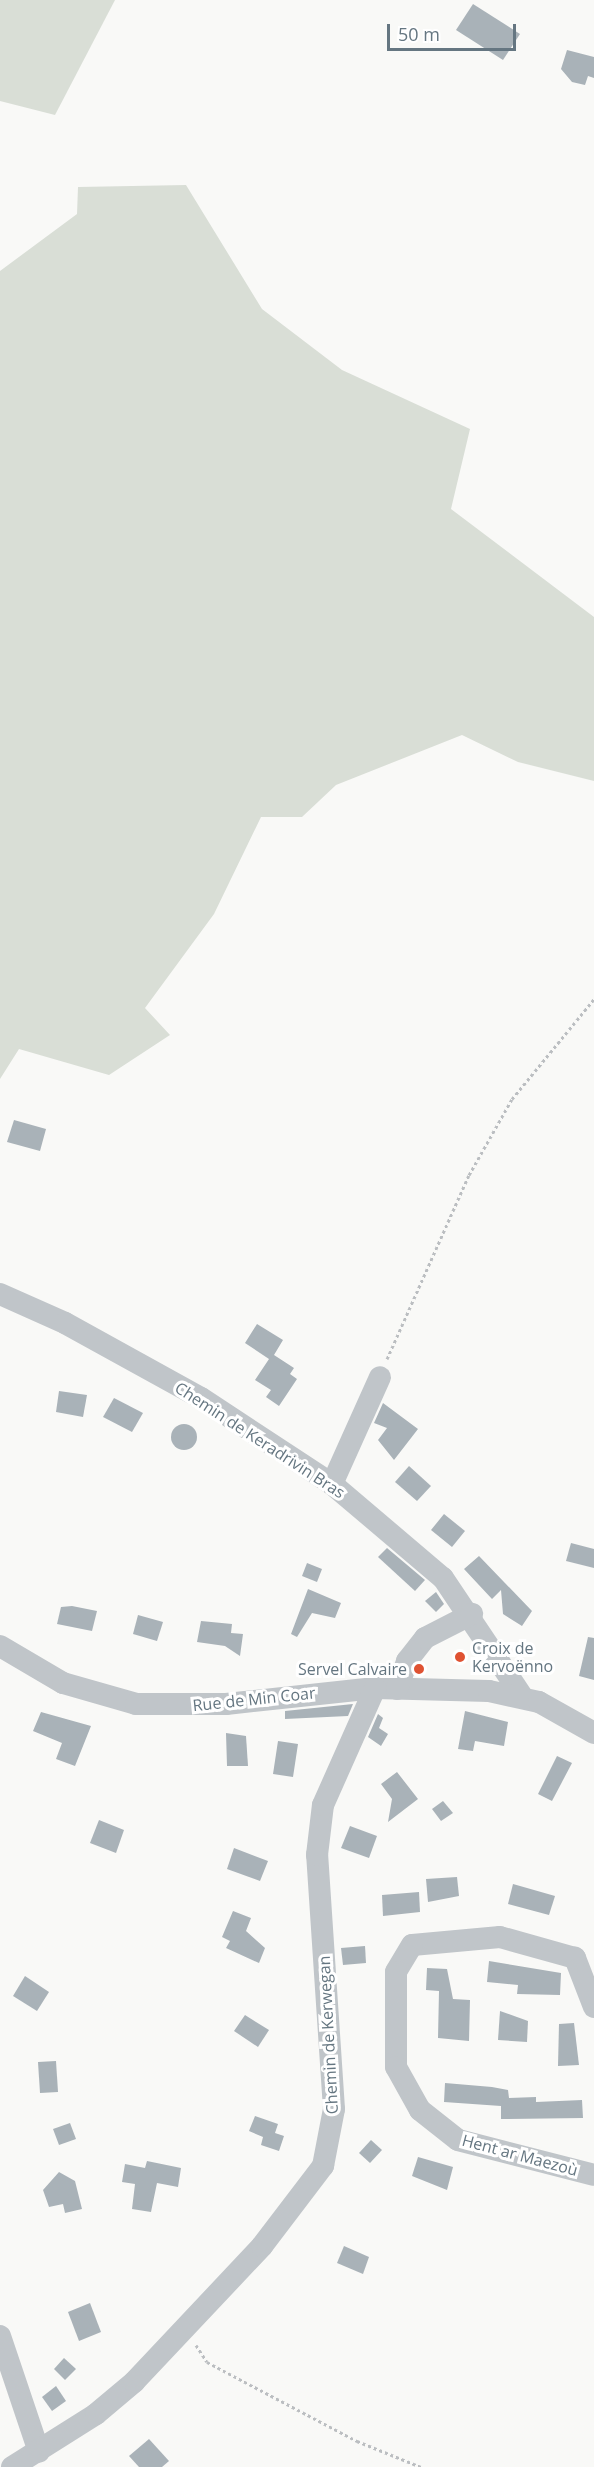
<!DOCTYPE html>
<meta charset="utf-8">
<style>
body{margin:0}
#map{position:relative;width:594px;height:2467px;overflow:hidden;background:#f9f9f7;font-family:"Open Sans",sans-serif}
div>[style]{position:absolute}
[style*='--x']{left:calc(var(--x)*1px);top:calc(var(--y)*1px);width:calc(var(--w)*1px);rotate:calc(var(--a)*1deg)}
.green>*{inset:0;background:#d9ded6}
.building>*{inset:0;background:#a9b2b8}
.round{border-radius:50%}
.path>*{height:3px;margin-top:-1.5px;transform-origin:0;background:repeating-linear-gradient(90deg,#bbbec1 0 3px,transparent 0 6px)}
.minor>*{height:22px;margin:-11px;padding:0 11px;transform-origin:11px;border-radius:11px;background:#c0c5c9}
.dots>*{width:16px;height:16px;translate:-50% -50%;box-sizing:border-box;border:3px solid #fff;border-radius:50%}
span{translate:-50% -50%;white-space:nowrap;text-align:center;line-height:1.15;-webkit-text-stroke:6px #fff;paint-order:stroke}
.street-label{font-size:16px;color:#657681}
.poi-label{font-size:16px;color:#657681}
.left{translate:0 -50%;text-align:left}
.right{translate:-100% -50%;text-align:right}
.scale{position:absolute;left:387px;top:24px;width:129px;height:27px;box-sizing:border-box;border:3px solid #657681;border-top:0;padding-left:8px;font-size:18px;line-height:21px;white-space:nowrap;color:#657681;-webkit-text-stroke:4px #fff;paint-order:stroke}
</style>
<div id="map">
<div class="green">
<div style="clip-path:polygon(0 0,115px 0,55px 115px,0 101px)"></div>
<div style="clip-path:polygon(186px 185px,262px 309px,342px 370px,470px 429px,451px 509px,594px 617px,594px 781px,518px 762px,462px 735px,336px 785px,302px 817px,261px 817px,214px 914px,145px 1008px,170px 1035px,109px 1075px,19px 1049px,0 1079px,0 271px,77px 214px,78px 187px)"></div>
</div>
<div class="building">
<div style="clip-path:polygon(473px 4px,520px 34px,503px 60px,456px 30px)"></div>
<div style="clip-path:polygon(567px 50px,594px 57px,594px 78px,588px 76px,585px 85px,572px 82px,561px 69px)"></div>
<div style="clip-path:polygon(14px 1120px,46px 1129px,40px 1151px,7px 1142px)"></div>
<div style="clip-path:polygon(257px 1324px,283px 1340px,274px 1355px,294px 1368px,290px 1374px,297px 1379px,279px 1406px,266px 1397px,271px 1390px,255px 1380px,269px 1359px,245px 1343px)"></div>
<div style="clip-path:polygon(59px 1391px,87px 1395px,83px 1417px,56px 1412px)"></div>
<div style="clip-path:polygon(114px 1398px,143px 1413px,132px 1432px,103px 1417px)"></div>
<div style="clip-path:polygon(383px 1403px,418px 1429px,394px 1460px,378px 1440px,387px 1428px,374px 1423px)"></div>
<div class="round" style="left:171px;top:1424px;width:26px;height:26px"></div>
<div style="clip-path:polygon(409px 1466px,431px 1486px,417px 1501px,395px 1482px)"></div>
<div style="clip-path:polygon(444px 1514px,465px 1531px,452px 1547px,431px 1530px)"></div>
<div style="clip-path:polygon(571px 1543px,594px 1549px,594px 1568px,566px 1561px)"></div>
<div style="clip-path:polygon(387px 1548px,425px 1580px,415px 1591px,378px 1557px)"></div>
<div style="clip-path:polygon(479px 1556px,532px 1611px,522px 1626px,503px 1614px,501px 1590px,492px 1599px,464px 1569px)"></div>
<div style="clip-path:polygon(307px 1563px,322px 1569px,317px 1582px,302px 1576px)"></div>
<div style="clip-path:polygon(308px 1589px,341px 1603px,335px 1618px,312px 1613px,297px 1637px,291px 1634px)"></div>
<div style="clip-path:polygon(436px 1592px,444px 1604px,436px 1612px,425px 1601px)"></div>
<div style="clip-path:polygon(72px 1606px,97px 1611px,92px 1631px,57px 1624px,61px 1607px)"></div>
<div style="clip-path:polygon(138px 1615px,163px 1622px,157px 1641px,133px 1634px)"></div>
<div style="clip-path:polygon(201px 1621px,232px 1624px,231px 1633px,243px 1634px,240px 1656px,225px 1646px,197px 1642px)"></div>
<div style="clip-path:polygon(588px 1637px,594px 1638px,594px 1680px,579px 1676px)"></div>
<div style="clip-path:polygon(353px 1704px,348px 1716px,285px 1719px,285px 1711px)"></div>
<div style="clip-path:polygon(465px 1711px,508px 1722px,504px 1746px,475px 1741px,473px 1751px,458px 1749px)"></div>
<div style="clip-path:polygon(41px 1712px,91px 1726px,75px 1766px,56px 1759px,62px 1743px,33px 1731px)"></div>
<div style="clip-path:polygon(378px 1714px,383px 1718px,379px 1728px,388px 1734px,381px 1746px,368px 1737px)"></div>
<div style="clip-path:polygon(226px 1733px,246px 1736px,248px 1766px,227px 1766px)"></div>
<div style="clip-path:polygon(278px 1741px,298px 1744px,293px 1777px,273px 1774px)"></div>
<div style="clip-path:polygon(557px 1756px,572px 1763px,552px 1801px,538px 1794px)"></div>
<div style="clip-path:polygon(397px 1772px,418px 1799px,388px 1822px,392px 1799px,381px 1784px)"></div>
<div style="clip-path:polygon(443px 1801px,453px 1813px,441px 1821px,432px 1809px)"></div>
<div style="clip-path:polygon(99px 1820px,124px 1830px,116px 1853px,90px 1843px)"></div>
<div style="clip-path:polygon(350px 1826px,377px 1836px,369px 1858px,341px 1848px)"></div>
<div style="clip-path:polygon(234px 1848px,268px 1861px,260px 1881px,227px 1869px)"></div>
<div style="clip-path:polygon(457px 1877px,459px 1896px,428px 1902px,426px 1879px)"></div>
<div style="clip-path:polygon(513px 1884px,555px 1896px,549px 1915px,508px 1904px)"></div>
<div style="clip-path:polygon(419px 1892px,420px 1912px,383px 1916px,382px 1895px)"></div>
<div style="clip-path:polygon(233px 1911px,251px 1918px,246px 1931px,265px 1948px,259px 1963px,226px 1948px,230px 1941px,222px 1937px)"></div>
<div style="clip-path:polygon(365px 1946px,366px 1963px,343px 1965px,341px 1948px)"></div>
<div style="clip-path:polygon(489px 1961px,561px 1973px,560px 1995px,517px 1994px,518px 1985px,487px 1982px)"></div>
<div style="clip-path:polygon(427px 1968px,447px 1969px,453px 1999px,470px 2000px,469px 2041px,438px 2038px,439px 1991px,426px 1990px)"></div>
<div style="clip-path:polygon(25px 1976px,49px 1992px,37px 2011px,13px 1996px)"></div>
<div style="clip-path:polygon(500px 2011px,528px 2021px,527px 2042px,498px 2040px)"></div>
<div style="clip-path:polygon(245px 2015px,269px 2030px,258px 2047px,234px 2031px)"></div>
<div style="clip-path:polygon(574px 2023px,579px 2065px,558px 2066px,559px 2024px)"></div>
<div style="clip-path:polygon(56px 2061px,58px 2092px,40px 2093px,38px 2062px)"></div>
<div style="clip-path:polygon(445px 2083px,492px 2087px,508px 2090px,509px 2098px,536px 2097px,536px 2102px,582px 2100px,583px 2118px,501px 2119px,501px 2106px,444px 2102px)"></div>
<div style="clip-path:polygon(255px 2116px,278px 2124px,275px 2133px,284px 2136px,279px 2151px,261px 2145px,263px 2137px,249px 2131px)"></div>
<div style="clip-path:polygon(70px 2123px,76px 2139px,59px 2145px,53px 2129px)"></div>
<div style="clip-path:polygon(371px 2140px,382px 2150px,370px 2163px,359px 2153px)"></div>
<div style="clip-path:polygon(418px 2157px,453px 2167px,447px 2190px,412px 2176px)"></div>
<div style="clip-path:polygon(147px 2161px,181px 2168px,178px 2187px,157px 2183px,151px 2212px,132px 2209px,135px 2184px,122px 2182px,125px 2164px,145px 2168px)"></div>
<div style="clip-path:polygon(59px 2172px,75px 2181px,82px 2209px,65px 2213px,63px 2204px,49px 2207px,43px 2190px)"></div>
<div style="clip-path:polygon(344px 2246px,369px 2257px,363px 2274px,337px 2263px)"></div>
<div style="clip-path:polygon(90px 2303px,101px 2332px,79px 2341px,68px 2312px)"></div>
<div style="clip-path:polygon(64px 2358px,76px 2369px,65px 2380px,54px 2369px)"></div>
<div style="clip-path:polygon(56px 2386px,66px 2401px,52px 2411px,42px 2397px)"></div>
<div style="clip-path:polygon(149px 2439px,169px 2461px,162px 2467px,139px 2467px,129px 2456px)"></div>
</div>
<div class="path">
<div style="--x:387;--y:1359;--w:201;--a:-66"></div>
<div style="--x:469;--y:1175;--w:87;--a:-60.5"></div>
<div style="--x:512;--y:1099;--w:129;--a:-50.6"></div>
<div style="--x:196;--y:2345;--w:20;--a:57"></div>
<div style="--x:207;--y:2362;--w:170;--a:27.8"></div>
<div style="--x:357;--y:2441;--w:69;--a:22.1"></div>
</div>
<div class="minor">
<div style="--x:0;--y:1294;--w:71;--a:24"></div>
<div style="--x:65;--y:1323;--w:155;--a:28.9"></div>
<div style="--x:201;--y:1398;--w:157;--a:33.3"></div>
<div style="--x:332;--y:1484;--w:145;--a:40.3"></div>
<div style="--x:443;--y:1578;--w:142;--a:56.2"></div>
<div style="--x:332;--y:1484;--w:117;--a:-65.8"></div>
<div style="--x:0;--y:1646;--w:73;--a:30.4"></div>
<div style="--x:63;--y:1683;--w:76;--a:16"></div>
<div style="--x:136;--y:1704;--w:90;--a:0"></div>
<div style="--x:226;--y:1704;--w:150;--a:-6.1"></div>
<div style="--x:375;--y:1688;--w:114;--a:1.5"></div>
<div style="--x:489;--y:1691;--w:51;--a:12.4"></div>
<div style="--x:539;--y:1702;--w:63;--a:29.4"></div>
<div style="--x:397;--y:1689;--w:30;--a:-70"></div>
<div style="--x:407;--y:1661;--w:29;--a:-52"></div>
<div style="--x:425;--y:1638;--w:53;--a:-27.1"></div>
<div style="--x:594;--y:2007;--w:53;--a:-111.2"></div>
<div style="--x:575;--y:1958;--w:78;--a:-164.4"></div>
<div style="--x:500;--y:1937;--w:88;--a:174.8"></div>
<div style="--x:412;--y:1945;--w:31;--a:121"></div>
<div style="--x:396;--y:1972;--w:95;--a:90"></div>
<div style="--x:396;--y:2067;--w:49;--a:60.8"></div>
<div style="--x:420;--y:2110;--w:48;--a:38.3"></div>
<div style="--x:458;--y:2140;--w:140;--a:14.4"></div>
<div style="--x:0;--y:2336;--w:122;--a:71.4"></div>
<div style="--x:12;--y:2467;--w:99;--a:-32.2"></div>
<div style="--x:96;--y:2414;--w:50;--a:-40.1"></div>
<div style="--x:134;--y:2382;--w:187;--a:-46.7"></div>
<div style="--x:262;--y:2246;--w:101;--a:-52.7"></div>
<div style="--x:323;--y:2166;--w:58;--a:-79.1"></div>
<div style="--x:334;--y:2109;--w:255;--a:-93.8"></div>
<div style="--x:317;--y:1855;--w:50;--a:-83.2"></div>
<div style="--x:323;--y:1805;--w:128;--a:-66"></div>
</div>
<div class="dots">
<div style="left:460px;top:1657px;background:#df5232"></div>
<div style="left:419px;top:1669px;background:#df5232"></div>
</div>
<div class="street-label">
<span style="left:260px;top:1440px;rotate:33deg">Chemin de Keradrivin Bras</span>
<span style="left:254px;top:1699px;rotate:-6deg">Rue de Min Coar</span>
<span style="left:328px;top:2035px;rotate:-93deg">Chemin de Kerwegan</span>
<span style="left:520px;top:2155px;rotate:15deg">Hent ar Maezoù</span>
</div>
<div class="poi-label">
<span class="left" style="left:472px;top:1657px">Croix de<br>Kervoënno</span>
<span class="right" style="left:407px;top:1669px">Servel Calvaire</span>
</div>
<div class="scale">50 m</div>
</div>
